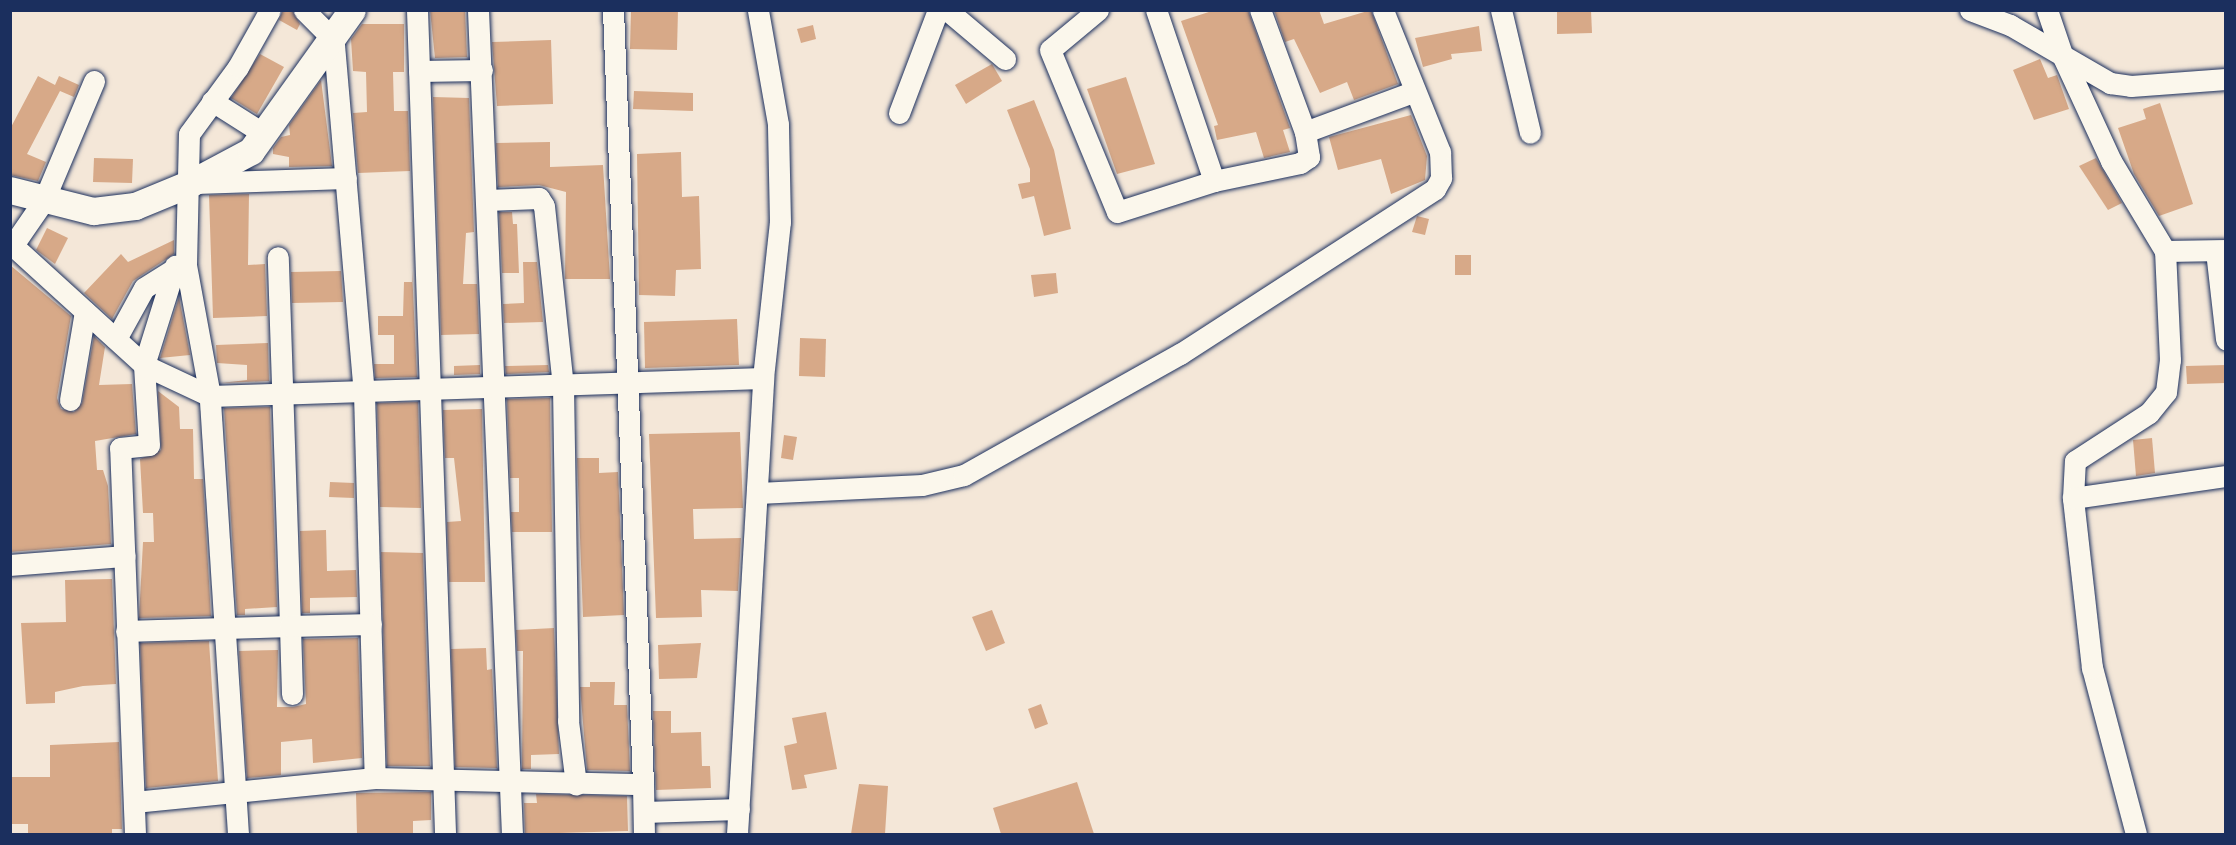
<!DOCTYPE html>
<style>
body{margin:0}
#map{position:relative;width:2236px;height:845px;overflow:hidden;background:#f4e7d8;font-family:Sriracha,sans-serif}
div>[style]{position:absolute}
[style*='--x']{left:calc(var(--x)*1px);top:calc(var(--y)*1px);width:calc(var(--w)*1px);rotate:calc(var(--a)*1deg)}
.building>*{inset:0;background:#d7a988}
.roads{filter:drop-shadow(0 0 2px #1b2f5e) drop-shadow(0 0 2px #1b2f5e)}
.minor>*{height:21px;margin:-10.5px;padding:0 10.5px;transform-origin:10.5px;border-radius:10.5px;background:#fbf7ec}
.major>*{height:27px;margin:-13.5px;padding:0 13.5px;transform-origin:13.5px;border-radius:13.5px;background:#fbf7ec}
span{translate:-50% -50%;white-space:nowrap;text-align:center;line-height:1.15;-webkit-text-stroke:6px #fbf7ec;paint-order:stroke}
.frame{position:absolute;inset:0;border:12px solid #1b2f5e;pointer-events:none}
</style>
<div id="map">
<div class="building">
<div style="clip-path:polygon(283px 10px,292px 10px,300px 24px,297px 30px,279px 20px)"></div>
<div style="clip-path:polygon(430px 10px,465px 10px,467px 57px,435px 58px)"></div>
<div style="clip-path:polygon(631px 10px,678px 10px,677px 50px,630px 49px)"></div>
<div style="clip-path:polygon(1215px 10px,1248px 10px,1290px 128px,1283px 130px,1290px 152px,1264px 158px,1256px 132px,1217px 140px,1214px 126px,1218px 125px,1181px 21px)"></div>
<div style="clip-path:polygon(1274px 10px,1319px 10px,1324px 24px,1371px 10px,1398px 84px,1354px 100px,1347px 82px,1320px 93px,1294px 39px,1285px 42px)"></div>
<div style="clip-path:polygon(1557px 10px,1591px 10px,1592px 33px,1557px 34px)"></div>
<div style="clip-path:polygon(362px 24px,404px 24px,404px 72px,393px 72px,394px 111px,408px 111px,410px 171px,358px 173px,353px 113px,367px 112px,366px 72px,353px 71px,351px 39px)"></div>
<div style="clip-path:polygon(813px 25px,816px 39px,801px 43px,797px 29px)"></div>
<div style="clip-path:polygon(1479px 26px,1482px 51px,1451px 54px,1452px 59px,1423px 67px,1415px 38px)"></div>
<div style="clip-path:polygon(551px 40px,553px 104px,497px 106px,492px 42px)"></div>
<div style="clip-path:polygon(260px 54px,284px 67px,257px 114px,231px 98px)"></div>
<div style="clip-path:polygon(2040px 59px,2048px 78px,2057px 75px,2069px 109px,2034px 120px,2013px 70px)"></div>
<div style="clip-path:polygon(992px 64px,1002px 81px,966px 104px,955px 85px)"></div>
<div style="clip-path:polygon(38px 76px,55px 85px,59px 76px,79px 85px,74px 97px,60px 91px,27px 154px,46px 162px,38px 181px,10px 175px,10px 129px)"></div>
<div style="clip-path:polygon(1126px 77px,1155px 164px,1117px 174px,1087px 89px)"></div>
<div style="clip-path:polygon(321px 80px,332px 166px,289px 167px,289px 157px,273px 154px,273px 148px,281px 137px,290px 135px,289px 125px)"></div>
<div style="clip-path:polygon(634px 91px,693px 93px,693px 111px,633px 109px)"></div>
<div style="clip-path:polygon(433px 97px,469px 98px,474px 232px,466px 233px,463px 284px,477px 284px,479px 334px,441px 335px)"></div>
<div style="clip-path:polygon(1034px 100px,1054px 150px,1071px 229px,1044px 236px,1034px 196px,1022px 199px,1018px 184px,1030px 182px,1030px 169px,1007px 110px)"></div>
<div style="clip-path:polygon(2160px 103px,2193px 204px,2159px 216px,2134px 174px,2118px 128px,2146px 119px,2143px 109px)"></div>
<div style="clip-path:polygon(1411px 115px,1427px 156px,1425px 180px,1391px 194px,1381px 159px,1338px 170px,1329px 137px)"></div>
<div style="clip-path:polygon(550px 142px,550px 167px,603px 165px,610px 279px,565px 279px,566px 192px,539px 185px,498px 187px,496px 143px)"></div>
<div style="clip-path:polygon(681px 152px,682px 197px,699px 196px,701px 269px,676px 270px,675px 296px,639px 295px,637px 154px)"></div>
<div style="clip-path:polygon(94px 158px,133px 159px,132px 183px,93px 182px)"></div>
<div style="clip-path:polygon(2096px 158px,2122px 203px,2108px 210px,2079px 166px)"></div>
<div style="clip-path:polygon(249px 194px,248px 265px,265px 264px,267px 316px,213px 318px,209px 195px)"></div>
<div style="clip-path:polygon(499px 212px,512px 212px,513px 224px,517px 224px,519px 273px,502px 273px)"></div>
<div style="clip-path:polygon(1417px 216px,1429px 219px,1425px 235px,1412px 232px)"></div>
<div style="clip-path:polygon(47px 228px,68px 238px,55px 264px,36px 250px)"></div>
<div style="clip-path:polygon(174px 240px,174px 254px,133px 281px,112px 319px,84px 293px,121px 254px,128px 262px)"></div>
<div style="clip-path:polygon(1455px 255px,1471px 255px,1471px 275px,1455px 275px)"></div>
<div style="clip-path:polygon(523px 262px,537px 262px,543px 322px,504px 323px,503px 304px,524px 303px)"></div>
<div style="clip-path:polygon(10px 265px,71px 316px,57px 398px,61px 409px,74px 412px,82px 403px,94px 336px,105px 347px,99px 385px,132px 384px,136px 434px,95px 441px,97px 470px,103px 470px,108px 486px,111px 544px,10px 552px)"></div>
<div style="clip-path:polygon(412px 270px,417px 377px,375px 378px,374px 364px,394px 364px,394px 335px,378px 335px,378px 316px,403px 316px,404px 282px,412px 282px)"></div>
<div style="clip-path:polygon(341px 271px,343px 302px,292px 303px,291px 272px)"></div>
<div style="clip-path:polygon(1056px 273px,1058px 293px,1034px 297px,1031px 275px)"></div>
<div style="clip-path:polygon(179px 297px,190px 355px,160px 358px)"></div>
<div style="clip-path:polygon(737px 319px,739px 365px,645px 368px,644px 322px)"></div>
<div style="clip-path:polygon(800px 338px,826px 339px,825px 377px,799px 376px)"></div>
<div style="clip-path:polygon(268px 343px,269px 381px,221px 383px,247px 380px,247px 365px,217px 363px,216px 345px)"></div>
<div style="clip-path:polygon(480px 365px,480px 374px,454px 375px,454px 366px)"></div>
<div style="clip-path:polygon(548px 365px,549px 372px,506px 374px,505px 366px)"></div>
<div style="clip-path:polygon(2226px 365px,2226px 383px,2187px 384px,2186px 366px)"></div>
<div style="clip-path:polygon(158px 391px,179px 407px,180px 429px,193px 429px,194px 479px,203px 479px,211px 616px,139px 618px,143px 542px,154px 542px,153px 513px,143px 513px,140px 459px,161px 450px)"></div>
<div style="clip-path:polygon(550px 398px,552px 532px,512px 532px,511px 512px,519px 512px,519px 478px,510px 478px,507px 399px)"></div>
<div style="clip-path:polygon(418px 402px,421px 508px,380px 507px,377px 403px)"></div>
<div style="clip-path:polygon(270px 407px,277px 607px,245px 609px,245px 615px,237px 615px,224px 408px)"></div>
<div style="clip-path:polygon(482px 409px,485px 582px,449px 582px,447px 522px,461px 521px,454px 458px,445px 458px,443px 410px)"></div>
<div style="clip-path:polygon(740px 432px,743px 508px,693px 509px,694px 539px,741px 538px,738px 591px,701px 590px,702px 617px,656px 618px,649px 434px)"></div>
<div style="clip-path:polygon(784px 435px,797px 437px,793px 460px,781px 458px)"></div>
<div style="clip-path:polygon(2152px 438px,2155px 473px,2136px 476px,2133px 440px)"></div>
<div style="clip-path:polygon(577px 458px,599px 458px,599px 473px,618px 472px,624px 615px,583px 617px)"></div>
<div style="clip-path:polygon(330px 482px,354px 483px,354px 498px,329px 497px)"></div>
<div style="clip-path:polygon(326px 530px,327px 571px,356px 570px,357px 597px,310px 598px,310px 613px,302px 613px,300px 531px)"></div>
<div style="clip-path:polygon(381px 552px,423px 553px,430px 766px,387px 766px)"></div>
<div style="clip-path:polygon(112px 579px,116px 684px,83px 686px,55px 692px,55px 703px,26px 704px,21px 623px,66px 622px,65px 580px)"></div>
<div style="clip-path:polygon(992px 610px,1005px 643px,986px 651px,972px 617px)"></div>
<div style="clip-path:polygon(554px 628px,559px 754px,531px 755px,531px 769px,522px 769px,523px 651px,517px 651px,516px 630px)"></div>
<div style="clip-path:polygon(358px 638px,362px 758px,313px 763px,312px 739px,281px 742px,281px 775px,247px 778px,239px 651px,278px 650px,277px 707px,293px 707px,306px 704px,303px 639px)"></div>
<div style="clip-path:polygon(209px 641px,218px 781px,146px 788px,140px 643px)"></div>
<div style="clip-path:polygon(701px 643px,697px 678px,659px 679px,658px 645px)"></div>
<div style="clip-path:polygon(486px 648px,487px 670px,492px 669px,497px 768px,455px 767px,451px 649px)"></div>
<div style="clip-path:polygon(590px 682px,615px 682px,614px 705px,627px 705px,630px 771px,587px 770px,580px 687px,590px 687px)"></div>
<div style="clip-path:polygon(1041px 704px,1048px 724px,1035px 729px,1028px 709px)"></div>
<div style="clip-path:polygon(653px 711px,671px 711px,671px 733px,701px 732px,702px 766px,710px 766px,711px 788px,656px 790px)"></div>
<div style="clip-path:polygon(826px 712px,837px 769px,804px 775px,807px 788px,792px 790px,784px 746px,797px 743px,792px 718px)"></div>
<div style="clip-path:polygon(119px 742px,122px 829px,112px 829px,112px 834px,28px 834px,28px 824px,10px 824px,10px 777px,50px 777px,50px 745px)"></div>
<div style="clip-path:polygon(1077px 782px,1094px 834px,1001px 834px,993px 808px)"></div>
<div style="clip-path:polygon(859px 784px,888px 786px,885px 834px,851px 834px)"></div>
<div style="clip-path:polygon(431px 792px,431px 820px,413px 821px,413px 834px,357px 834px,356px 793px)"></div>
<div style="clip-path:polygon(536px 794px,627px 796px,628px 831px,525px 834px,524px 803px,537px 803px)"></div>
</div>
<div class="roads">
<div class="minor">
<div style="--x:304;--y:10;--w:40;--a:45"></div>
<div style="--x:417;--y:10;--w:824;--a:88.05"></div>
<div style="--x:478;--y:10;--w:825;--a:87.64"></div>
<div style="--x:613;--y:10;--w:775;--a:87.78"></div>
<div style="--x:947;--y:10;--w:76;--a:40.2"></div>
<div style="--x:1098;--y:10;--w:62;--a:140.2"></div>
<div style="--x:1050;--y:50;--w:175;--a:67.5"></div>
<div style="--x:1117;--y:212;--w:102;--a:-17.7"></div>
<div style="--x:1214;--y:181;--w:181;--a:-108.7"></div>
<div style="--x:1501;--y:10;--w:126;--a:76.7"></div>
<div style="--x:1970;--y:10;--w:43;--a:20.6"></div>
<div style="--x:2010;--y:25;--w:116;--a:30.1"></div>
<div style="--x:2110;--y:83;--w:21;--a:8"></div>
<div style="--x:2131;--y:86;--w:95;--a:-4.2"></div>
<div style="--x:2047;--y:10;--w:50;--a:71.2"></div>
<div style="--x:2063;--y:57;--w:115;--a:65.2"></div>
<div style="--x:2111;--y:161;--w:105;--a:59"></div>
<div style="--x:2165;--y:251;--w:61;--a:-0.9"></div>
<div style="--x:333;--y:33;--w:361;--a:85.1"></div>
<div style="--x:364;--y:393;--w:385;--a:88.4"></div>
<div style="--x:419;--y:71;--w:63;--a:-0.9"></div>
<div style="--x:212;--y:101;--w:62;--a:32.4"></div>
<div style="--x:899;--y:113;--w:110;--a:-69.3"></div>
<div style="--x:1305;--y:132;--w:117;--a:-20.4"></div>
<div style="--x:1214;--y:181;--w:88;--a:-11.8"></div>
<div style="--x:1300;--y:163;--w:11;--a:-34"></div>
<div style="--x:1309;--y:157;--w:25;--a:-99"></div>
<div style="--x:1305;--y:132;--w:130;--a:-110.2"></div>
<div style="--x:195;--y:183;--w:151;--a:-1.9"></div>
<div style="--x:487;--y:200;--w:52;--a:-2.2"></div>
<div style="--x:539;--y:198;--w:9;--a:58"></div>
<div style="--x:544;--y:206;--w:181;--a:84"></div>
<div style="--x:563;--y:386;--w:335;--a:89.1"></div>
<div style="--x:568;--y:721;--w:64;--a:82.8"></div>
<div style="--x:10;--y:243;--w:181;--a:42.3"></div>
<div style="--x:144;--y:365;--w:104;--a:-72.6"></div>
<div style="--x:13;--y:245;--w:55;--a:-55.4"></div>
<div style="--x:44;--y:200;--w:129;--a:-67.2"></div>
<div style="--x:2216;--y:251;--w:89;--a:83.5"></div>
<div style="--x:116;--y:339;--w:58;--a:-61.2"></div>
<div style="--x:144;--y:288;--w:41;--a:-32.2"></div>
<div style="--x:70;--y:400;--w:90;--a:-80.4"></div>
<div style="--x:758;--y:493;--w:164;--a:-2.8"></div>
<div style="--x:922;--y:485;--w:43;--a:-13.4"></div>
<div style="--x:964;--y:475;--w:248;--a:-29.3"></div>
<div style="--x:1180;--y:354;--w:304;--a:-32.9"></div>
<div style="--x:1435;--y:189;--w:13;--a:-61"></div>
<div style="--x:1441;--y:178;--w:26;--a:-92"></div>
<div style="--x:1440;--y:152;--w:153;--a:-111.9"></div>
<div style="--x:2073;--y:498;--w:37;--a:-87"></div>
<div style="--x:2075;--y:461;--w:88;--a:-33"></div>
<div style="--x:2149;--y:413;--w:27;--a:-51"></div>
<div style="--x:2166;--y:392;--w:32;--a:-83"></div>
<div style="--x:2170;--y:360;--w:109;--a:-92.6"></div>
<div style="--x:10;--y:565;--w:115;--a:-4.5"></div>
<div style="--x:126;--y:631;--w:164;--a:-1.7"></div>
<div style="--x:290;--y:626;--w:369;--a:-91.9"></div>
<div style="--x:292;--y:694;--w:68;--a:-91.7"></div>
<div style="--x:290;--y:626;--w:81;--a:-1.4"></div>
<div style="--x:134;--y:802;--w:242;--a:-5.7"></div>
<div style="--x:375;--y:778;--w:268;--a:1.3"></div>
<div style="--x:643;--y:784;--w:50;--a:88.9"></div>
<div style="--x:644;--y:812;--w:95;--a:-1.8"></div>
<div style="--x:135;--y:834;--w:386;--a:-92.2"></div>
<div style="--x:120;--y:448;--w:29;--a:-6"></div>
<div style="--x:149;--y:445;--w:80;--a:-93.6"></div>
<div style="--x:144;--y:365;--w:73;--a:25.2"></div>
<div style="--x:210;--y:396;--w:553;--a:-1.86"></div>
<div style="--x:238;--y:834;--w:439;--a:-93.7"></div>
<div style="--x:210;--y:396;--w:133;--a:-100.4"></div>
<div style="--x:186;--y:265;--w:131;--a:-88.7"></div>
<div style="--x:189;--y:134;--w:83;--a:-53.8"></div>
<div style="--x:238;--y:67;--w:65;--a:-60.7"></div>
<div style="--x:737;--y:834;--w:457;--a:-86.7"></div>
<div style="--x:763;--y:378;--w:157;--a:-83.8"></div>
<div style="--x:780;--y:222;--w:98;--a:-91.2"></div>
<div style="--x:778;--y:124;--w:116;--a:-100"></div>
<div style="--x:2136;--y:834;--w:172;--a:-104.8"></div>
<div style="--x:2092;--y:668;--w:171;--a:-96.4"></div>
<div style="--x:2073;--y:498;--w:155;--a:-8.2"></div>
</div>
<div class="major">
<div style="--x:10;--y:190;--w:86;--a:14.2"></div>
<div style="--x:93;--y:211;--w:42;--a:-6.8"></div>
<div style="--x:135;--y:206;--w:61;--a:-22.3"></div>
<div style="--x:191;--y:183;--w:68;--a:-28.1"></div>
<div style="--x:251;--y:151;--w:173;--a:-54.4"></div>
</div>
</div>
<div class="frame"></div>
</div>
